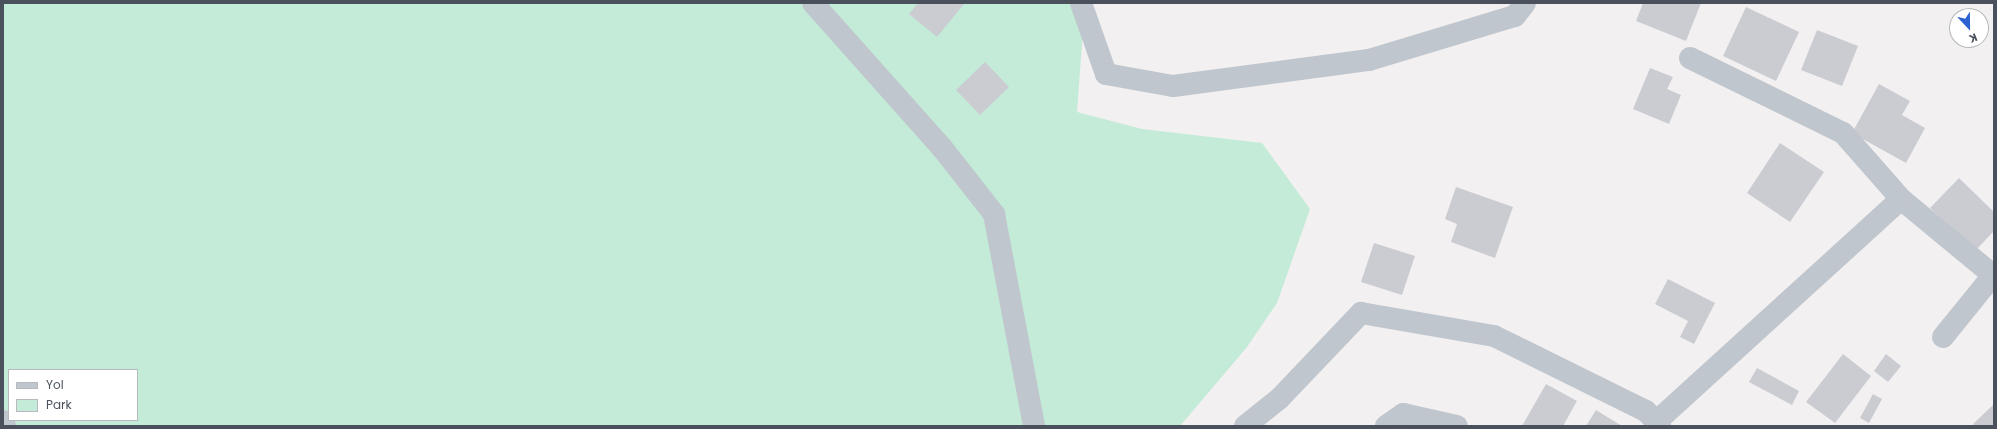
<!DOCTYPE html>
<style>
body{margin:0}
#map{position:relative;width:1997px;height:429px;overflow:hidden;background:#f2f0f0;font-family:Poppins,sans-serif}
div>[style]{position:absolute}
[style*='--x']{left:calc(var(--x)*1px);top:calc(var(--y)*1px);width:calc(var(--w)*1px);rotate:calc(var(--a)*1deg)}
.green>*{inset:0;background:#c3ebd7}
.building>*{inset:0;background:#cbccd2}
.street>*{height:22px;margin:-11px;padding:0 11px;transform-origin:11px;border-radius:11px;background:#c0c6cd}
span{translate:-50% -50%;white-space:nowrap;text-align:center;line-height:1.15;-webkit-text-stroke:3px #fff;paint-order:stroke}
.frame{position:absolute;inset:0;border:4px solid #4a515c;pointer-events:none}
.legend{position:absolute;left:8px;top:369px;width:130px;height:52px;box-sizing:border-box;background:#fff;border:1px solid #b7b9be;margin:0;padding:5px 7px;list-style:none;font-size:12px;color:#4a515c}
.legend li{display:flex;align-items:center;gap:8px;height:20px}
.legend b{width:20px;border:1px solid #b7b9be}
.north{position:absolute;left:1949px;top:8px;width:40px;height:40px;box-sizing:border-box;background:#fff;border:1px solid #b7b9be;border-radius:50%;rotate:158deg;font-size:11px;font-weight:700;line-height:16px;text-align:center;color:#4a515c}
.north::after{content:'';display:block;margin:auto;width:14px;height:18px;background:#2b61d1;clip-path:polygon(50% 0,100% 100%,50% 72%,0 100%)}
</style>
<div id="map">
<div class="green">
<div style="clip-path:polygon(evenodd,3px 3px,1085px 3px,1077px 112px,1142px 129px,1262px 143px,1310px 209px,1277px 303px,1247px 347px,1180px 426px,3px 426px,3px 3px,9px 370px,137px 370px,137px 420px,9px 420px,9px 370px)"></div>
</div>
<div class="building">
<div style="clip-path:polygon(918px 3px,963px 3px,964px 4px,937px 37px,909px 14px)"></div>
<div style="clip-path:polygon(1643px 3px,1701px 3px,1686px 41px,1636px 21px)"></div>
<div style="clip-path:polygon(1746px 7px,1799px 32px,1776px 81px,1723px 56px)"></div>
<div style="clip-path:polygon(1817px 30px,1858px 46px,1842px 86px,1801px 70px)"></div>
<div style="clip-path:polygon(985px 62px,1009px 87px,980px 115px,956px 90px)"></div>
<div style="clip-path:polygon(1650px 68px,1673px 77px,1667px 89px,1681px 95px,1669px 124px,1633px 109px)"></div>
<div style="clip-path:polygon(1879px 84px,1910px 101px,1902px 115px,1925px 128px,1906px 163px,1852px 133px)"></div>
<div style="clip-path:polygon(1780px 143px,1824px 172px,1790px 222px,1747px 193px)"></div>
<div style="clip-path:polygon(1959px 178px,1994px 212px,1994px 231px,1975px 251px,1930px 208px)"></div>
<div style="clip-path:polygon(1456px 187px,1513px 207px,1495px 258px,1451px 242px,1457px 224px,1445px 219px)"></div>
<div style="clip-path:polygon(1374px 243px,1415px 256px,1402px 295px,1361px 282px)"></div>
<div style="clip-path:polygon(1668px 279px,1715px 303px,1694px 344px,1680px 337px,1688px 321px,1655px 304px)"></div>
<div style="clip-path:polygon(1843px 354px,1871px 376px,1835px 423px,1806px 402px)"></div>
<div style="clip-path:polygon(1886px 354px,1901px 366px,1888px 382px,1874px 371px)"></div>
<div style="clip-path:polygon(1757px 368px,1799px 391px,1792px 405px,1749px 382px)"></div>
<div style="clip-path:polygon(1546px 384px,1577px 401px,1563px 426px,1522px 426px)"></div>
<div style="clip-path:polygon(1873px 394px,1882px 399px,1869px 423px,1860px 418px)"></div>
<div style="clip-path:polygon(1994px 404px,1994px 426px,1975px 426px,1973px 424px)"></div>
<div style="clip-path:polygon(1596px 410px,1622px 426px,1586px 426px)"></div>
</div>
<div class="street">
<div style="--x:813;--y:3;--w:195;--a:48.3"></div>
<div style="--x:943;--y:149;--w:83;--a:51.9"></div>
<div style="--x:994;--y:214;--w:216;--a:79.3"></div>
<div style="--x:1081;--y:3;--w:75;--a:70.6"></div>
<div style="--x:1106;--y:74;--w:68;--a:10.2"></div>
<div style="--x:1173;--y:86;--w:198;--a:-7.6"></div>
<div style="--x:1369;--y:60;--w:152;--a:-16.8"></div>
<div style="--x:1515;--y:16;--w:16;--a:-52"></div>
<div style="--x:1690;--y:58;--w:170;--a:26.1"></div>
<div style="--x:1843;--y:133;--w:88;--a:48.7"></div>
<div style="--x:1901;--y:199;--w:119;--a:39.6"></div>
<div style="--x:1943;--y:337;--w:81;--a:-51"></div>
<div style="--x:3;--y:421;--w:5;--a:68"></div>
<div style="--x:1656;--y:422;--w:331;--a:-42.3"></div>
<div style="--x:1245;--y:426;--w:43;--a:-38.5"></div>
<div style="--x:1279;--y:399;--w:119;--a:-46.4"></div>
<div style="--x:1361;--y:313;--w:135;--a:9.8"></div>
<div style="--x:1494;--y:336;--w:169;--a:26.3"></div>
<div style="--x:1646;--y:411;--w:21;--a:47"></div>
<div style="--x:1386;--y:426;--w:21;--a:-35"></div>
<div style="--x:1403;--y:414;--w:55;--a:12.5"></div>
</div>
<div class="frame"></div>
<ul class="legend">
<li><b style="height:5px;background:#c0c6cd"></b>Yol</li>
<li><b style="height:11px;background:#c3ebd7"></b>Park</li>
</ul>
<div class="north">K</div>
</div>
